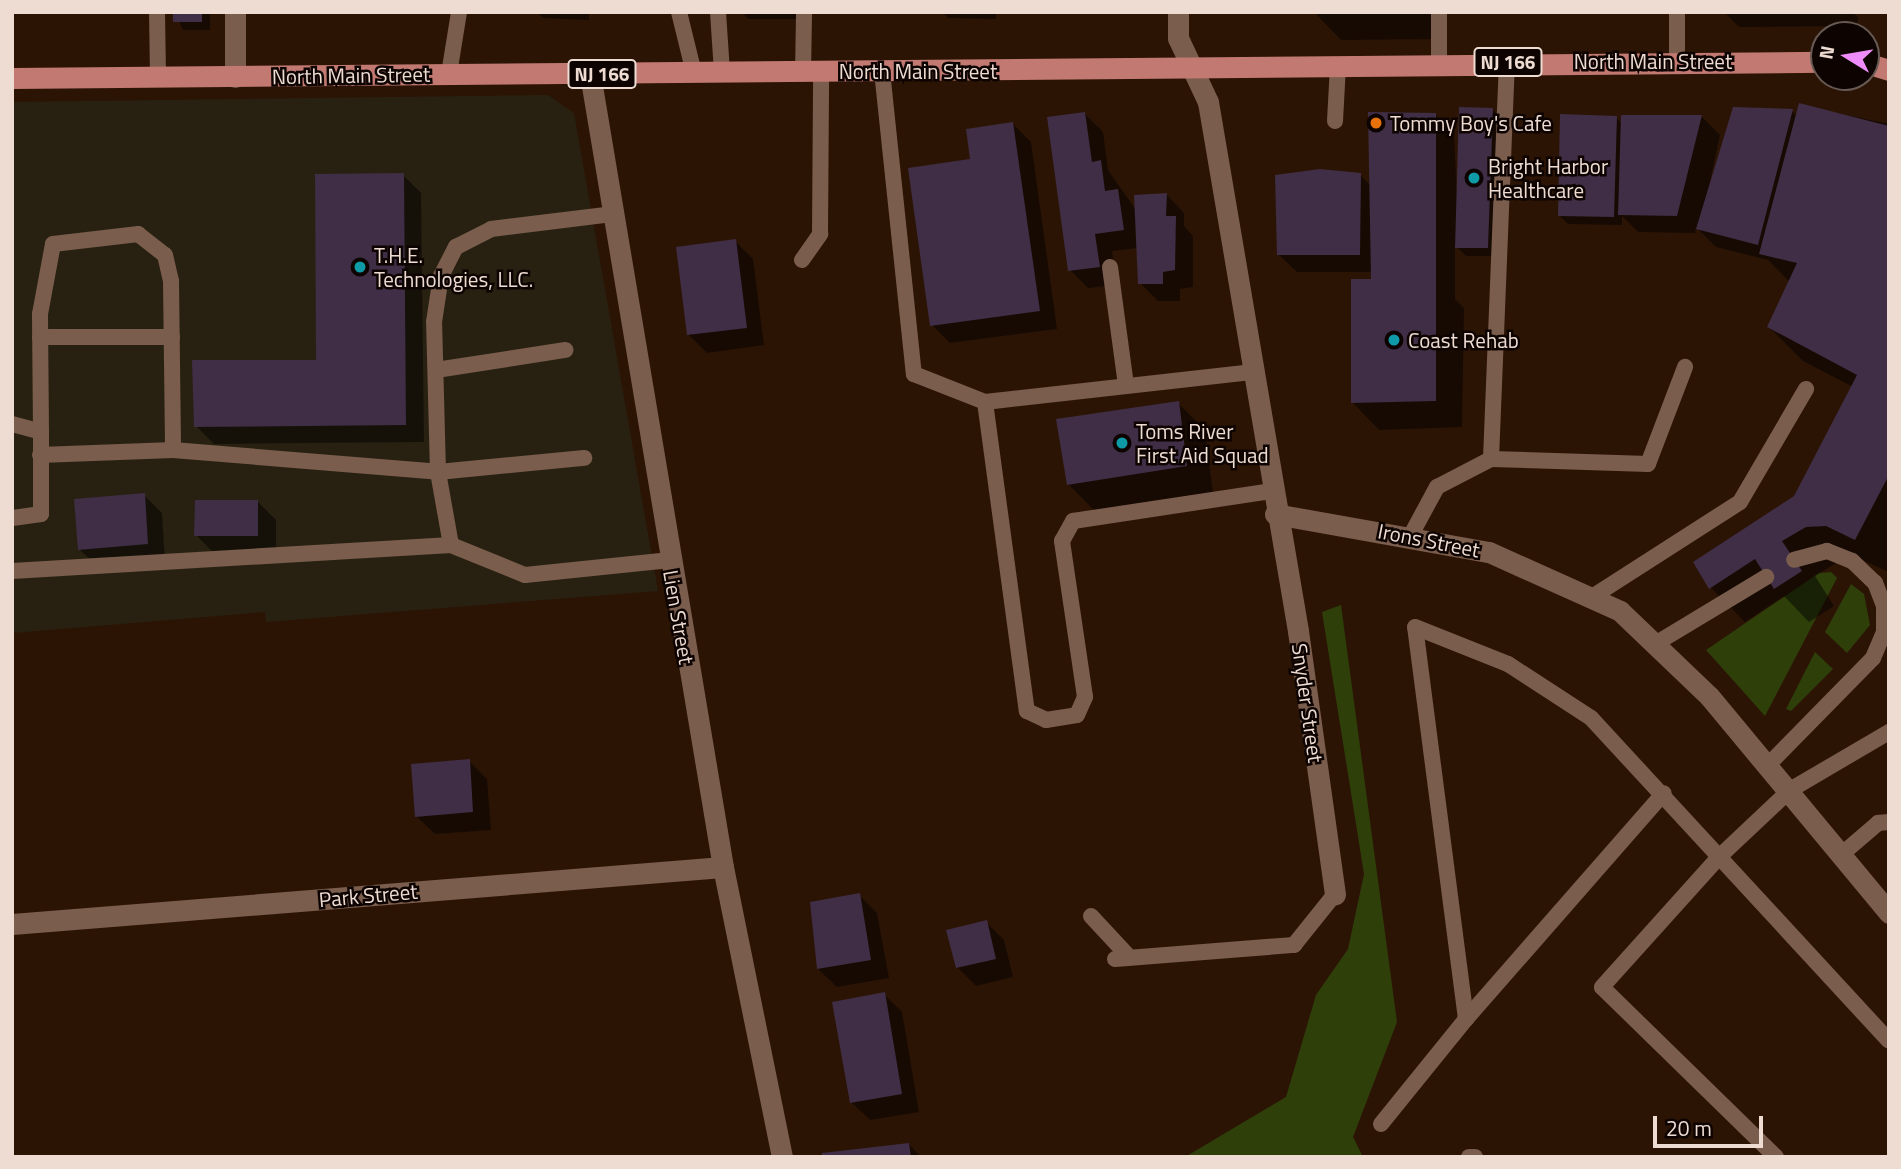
<!DOCTYPE html>
<style>
body{margin:0}
#map{position:relative;width:1901px;height:1169px;overflow:hidden;background:#2c1405;font-family:"Titillium Web",sans-serif}
div>[style]{position:absolute}
[style*='--x']{left:calc(var(--x)*1px);top:calc(var(--y)*1px);width:calc(var(--w)*1px);rotate:calc(var(--a)*1deg)}
.commercial>*{inset:0;background:#282111}
.green>*{inset:0;background:#2e3f0a}
.shadow>*{inset:0;background:#0007}
.building>*{inset:0;background:#3f2e45}
.lane>*{height:16px;margin:-8px;padding:0 8px;transform-origin:8px;border-radius:8px;background:#7a5d4c}
.street>*{height:21px;margin:-10.5px;padding:0 10.5px;transform-origin:10.5px;border-radius:10.5px;background:#7a5d4c}
.primary>*{height:21px;margin:-10.5px;padding:0 10.5px;transform-origin:10.5px;border-radius:10.5px;background:#c27972}
.dots>*{width:19px;height:19px;translate:-50% -50%;box-sizing:border-box;border:4px solid #0d0401;border-radius:50%}
span{translate:-50% -50%;white-space:nowrap;text-align:center;line-height:1.15;-webkit-text-stroke:5px #0d0401;paint-order:stroke}
.shield-label span{padding:2px 5px;background:#0d0401;border:2px solid;border-radius:5px;-webkit-text-stroke-width:0}
.shield-label{font-size:19px;color:#eedcd3;font-weight:700}
.street-label{font-size:21px;color:#eedcd3}
.poi-label{font-size:21px;color:#eedcd3}
.left{translate:0 -50%;text-align:left}
.frame{position:absolute;inset:0;border:14px solid #eedcd3;pointer-events:none}
.north{position:absolute;left:1810px;top:21px;width:70px;height:70px;box-sizing:border-box;background:#0d0401;border:2px solid #675a55;border-radius:50%;rotate:281deg;font-size:19px;font-weight:700;line-height:28px;text-align:center;color:#eedcd3}
.north::after{content:'';display:block;margin:auto;width:24px;height:32px;background:#ed8cfa;clip-path:polygon(50% 0,100% 100%,50% 72%,0 100%)}
.scale{position:absolute;left:1653px;top:1116px;width:110px;height:32px;box-sizing:border-box;border:4px solid #eedcd3;border-top:0;padding-left:9px;font-size:21px;line-height:24px;white-space:nowrap;color:#eedcd3;-webkit-text-stroke:5px #0d0401;paint-order:stroke}
</style>
<div id="map">
<div class="commercial">
<div style="clip-path:polygon(548px 95px,574px 113px,658px 591px,266px 622px,265px 612px,12px 633px,12px 102px)"></div>
</div>
<div class="green">
<div style="clip-path:polygon(1831px 572px,1837px 578px,1765px 716px,1706px 650px,1819px 573px)"></div>
<div style="clip-path:polygon(1851px 584px,1864px 594px,1870px 625px,1847px 653px,1825px 632px)"></div>
<div style="clip-path:polygon(1341px 605px,1397px 1022px,1353px 1137px,1363px 1157px,1185px 1157px,1286px 1097px,1316px 995px,1348px 949px,1364px 874px,1322px 612px)"></div>
<div style="clip-path:polygon(1815px 652px,1833px 669px,1791px 711px,1786px 709px)"></div>
</div>
<div class="shadow">
<div style="clip-path:polygon(175px 12px,210px 12px,210px 30px,183px 30px)"></div>
<div style="clip-path:polygon(537px 12px,589px 12px,589px 20px,543px 18px)"></div>
<div style="clip-path:polygon(742px 12px,796px 12px,796px 19px,748px 19px)"></div>
<div style="clip-path:polygon(942px 12px,996px 12px,996px 19px,948px 18px)"></div>
<div style="clip-path:polygon(1442px 12px,1442px 39px,1341px 40px,1314px 12px)"></div>
<div style="clip-path:polygon(1724px 12px,1853px 12px,1858px 18px,1857px 26px,1739px 27px)"></div>
<div style="clip-path:polygon(1800px 105px,1889px 124px,1889px 572px,1862px 560px,1841px 560px,1815px 576px,1834px 606px,1809px 622px,1784px 596px,1745px 622px,1711px 588px,1795px 498px,1853px 387px,1803px 361px,1769px 327px,1790px 282px,1768px 260px,1716px 247px,1696px 227px,1695px 233px,1638px 232px,1622px 216px,1622px 225px,1568px 224px,1559px 215px,1616px 117px,1622px 124px,1702px 117px,1720px 135px,1703px 214px,1792px 111px,1797px 116px)"></div>
<div style="clip-path:polygon(1492px 109px,1501px 118px,1497px 256px,1466px 256px,1455px 245px,1455px 299px,1464px 308px,1462px 427px,1379px 430px,1353px 403px,1373px 272px,1297px 272px,1278px 254px,1360px 175px,1371px 186px,1436px 115px,1454px 133px,1458px 220px)"></div>
<div style="clip-path:polygon(1085px 114px,1103px 132px,1108px 170px,1136px 210px,1166px 194px,1184px 213px,1184px 226px,1193px 236px,1193px 287px,1180px 289px,1180px 301px,1158px 301px,1140px 283px,1138px 248px,1112px 251px,1117px 285px,1088px 288px,1070px 270px)"></div>
<div style="clip-path:polygon(1013px 124px,1031px 142px,1057px 329px,950px 343px,932px 325px,972px 161px)"></div>
<div style="clip-path:polygon(403px 175px,421px 193px,424px 442px,214px 444px,196px 426px,317px 362px)"></div>
<div style="clip-path:polygon(735px 241px,753px 259px,764px 345px,707px 353px,688px 334px)"></div>
<div style="clip-path:polygon(1178px 403px,1205px 430px,1213px 493px,1095px 511px,1068px 484px)"></div>
<div style="clip-path:polygon(144px 495px,162px 513px,165px 562px,98px 567px,79px 549px)"></div>
<div style="clip-path:polygon(258px 502px,276px 520px,276px 554px,214px 553px,196px 535px)"></div>
<div style="clip-path:polygon(469px 761px,487px 779px,491px 830px,435px 834px,416px 816px)"></div>
<div style="clip-path:polygon(859px 895px,877px 913px,889px 978px,837px 987px,818px 969px)"></div>
<div style="clip-path:polygon(986px 922px,1004px 940px,1013px 977px,976px 986px,957px 967px)"></div>
<div style="clip-path:polygon(884px 994px,902px 1012px,919px 1112px,870px 1120px,851px 1102px)"></div>
<div style="clip-path:polygon(909px 1144px,921px 1157px,824px 1157px)"></div>
</div>
<div class="building">
<div style="clip-path:polygon(173px 12px,202px 12px,202px 22px,173px 22px)"></div>
<div style="clip-path:polygon(1799px 103px,1889px 126px,1889px 475px,1855px 540px,1826px 526px,1806px 527px,1782px 541px,1802px 571px,1774px 589px,1755px 559px,1709px 589px,1693px 562px,1794px 496px,1857px 375px,1767px 327px,1797px 263px,1759px 254px)"></div>
<div style="clip-path:polygon(1459px 107px,1493px 108px,1488px 248px,1455px 248px)"></div>
<div style="clip-path:polygon(1733px 107px,1793px 109px,1758px 245px,1696px 229px)"></div>
<div style="clip-path:polygon(1085px 112px,1092px 162px,1101px 160px,1105px 191px,1118px 189px,1124px 230px,1095px 234px,1100px 267px,1068px 271px,1047px 117px)"></div>
<div style="clip-path:polygon(1368px 112px,1436px 113px,1436px 401px,1351px 403px,1351px 279px,1371px 279px)"></div>
<div style="clip-path:polygon(1560px 114px,1617px 116px,1614px 217px,1558px 216px)"></div>
<div style="clip-path:polygon(1621px 115px,1702px 115px,1677px 216px,1618px 215px)"></div>
<div style="clip-path:polygon(1013px 122px,1040px 311px,930px 326px,908px 168px,970px 159px,966px 129px)"></div>
<div style="clip-path:polygon(1320px 169px,1361px 173px,1360px 255px,1277px 255px,1275px 175px)"></div>
<div style="clip-path:polygon(404px 173px,406px 425px,194px 427px,192px 360px,316px 360px,315px 174px)"></div>
<div style="clip-path:polygon(1167px 193px,1166px 216px,1176px 216px,1175px 270px,1163px 272px,1163px 284px,1138px 284px,1134px 195px)"></div>
<div style="clip-path:polygon(736px 239px,747px 328px,687px 335px,676px 247px)"></div>
<div style="clip-path:polygon(1179px 401px,1187px 466px,1067px 485px,1056px 419px)"></div>
<div style="clip-path:polygon(145px 493px,148px 544px,78px 550px,74px 499px)"></div>
<div style="clip-path:polygon(195px 500px,258px 500px,258px 536px,194px 536px)"></div>
<div style="clip-path:polygon(470px 759px,473px 812px,415px 817px,411px 764px)"></div>
<div style="clip-path:polygon(860px 893px,871px 960px,817px 969px,810px 902px)"></div>
<div style="clip-path:polygon(987px 920px,996px 959px,956px 968px,946px 930px)"></div>
<div style="clip-path:polygon(885px 992px,902px 1094px,850px 1103px,832px 1002px)"></div>
<div style="clip-path:polygon(909px 1143px,911px 1157px,822px 1157px,822px 1153px)"></div>
</div>
<div class="lane">
<div style="--x:157;--y:12;--w:65;--a:89.1"></div>
<div style="--x:679;--y:12;--w:63;--a:76.2"></div>
<div style="--x:718;--y:12;--w:60;--a:86.2"></div>
<div style="--x:1439;--y:12;--w:52;--a:90"></div>
<div style="--x:1677;--y:12;--w:47;--a:90"></div>
<div style="--x:882;--y:71;--w:305;--a:84"></div>
<div style="--x:914;--y:374;--w:76;--a:21.5"></div>
<div style="--x:985;--y:402;--w:268;--a:-6.4"></div>
<div style="--x:803;--y:73;--w:60;--a:-89"></div>
<div style="--x:449;--y:74;--w:63;--a:-80.8"></div>
<div style="--x:1335;--y:121;--w:56;--a:-86.9"></div>
<div style="--x:802;--y:260;--w:32;--a:-55"></div>
<div style="--x:820;--y:234;--w:162;--a:-89.6"></div>
<div style="--x:1110;--y:267;--w:120;--a:82.3"></div>
<div style="--x:40;--y:337;--w:132;--a:0"></div>
<div style="--x:436;--y:370;--w:131;--a:-8.8"></div>
<div style="--x:985;--y:402;--w:312;--a:82.3"></div>
<div style="--x:1027;--y:711;--w:21;--a:25"></div>
<div style="--x:1046;--y:720;--w:31;--a:-9"></div>
<div style="--x:1077;--y:715;--w:20;--a:-66"></div>
<div style="--x:1085;--y:697;--w:158;--a:-98.4"></div>
<div style="--x:1062;--y:541;--w:23;--a:-61"></div>
<div style="--x:1073;--y:521;--w:200;--a:-8.6"></div>
<div style="--x:12;--y:424;--w:30;--a:15"></div>
<div style="--x:41;--y:432;--w:82;--a:90"></div>
<div style="--x:41;--y:514;--w:29;--a:172"></div>
<div style="--x:41;--y:432;--w:118;--a:-90.5"></div>
<div style="--x:40;--y:314;--w:71;--a:-79.5"></div>
<div style="--x:53;--y:244;--w:86;--a:-6.7"></div>
<div style="--x:138;--y:234;--w:34;--a:38"></div>
<div style="--x:165;--y:255;--w:27;--a:77"></div>
<div style="--x:171;--y:281;--w:169;--a:89.3"></div>
<div style="--x:40;--y:455;--w:133;--a:-2.2"></div>
<div style="--x:173;--y:450;--w:266;--a:4.7"></div>
<div style="--x:438;--y:472;--w:147;--a:-5.5"></div>
<div style="--x:1491;--y:459;--w:397;--a:-87.7"></div>
<div style="--x:1411;--y:535;--w:55;--a:-61.6"></div>
<div style="--x:1437;--y:487;--w:61;--a:-27.4"></div>
<div style="--x:1491;--y:459;--w:157;--a:1.8"></div>
<div style="--x:1648;--y:464;--w:104;--a:-69.1"></div>
<div style="--x:451;--y:545;--w:80;--a:22.1"></div>
<div style="--x:525;--y:575;--w:146;--a:-5.9"></div>
<div style="--x:12;--y:571;--w:440;--a:-3.4"></div>
<div style="--x:451;--y:545;--w:74;--a:-100.1"></div>
<div style="--x:438;--y:472;--w:150;--a:-91.5"></div>
<div style="--x:434;--y:322;--w:47;--a:-81.3"></div>
<div style="--x:441;--y:276;--w:33;--a:-63"></div>
<div style="--x:456;--y:247;--w:39;--a:-27"></div>
<div style="--x:491;--y:229;--w:124;--a:-7"></div>
<div style="--x:1592;--y:597;--w:176;--a:-32.7"></div>
<div style="--x:1740;--y:502;--w:131;--a:-59.7"></div>
<div style="--x:1655;--y:644;--w:130;--a:-31.1"></div>
<div style="--x:1769;--y:764;--w:148;--a:-45.5"></div>
<div style="--x:1873;--y:658;--w:28;--a:-67"></div>
<div style="--x:1884;--y:632;--w:26;--a:-90"></div>
<div style="--x:1884;--y:606;--w:25;--a:-111"></div>
<div style="--x:1875;--y:583;--w:32;--a:-136"></div>
<div style="--x:1852;--y:561;--w:27;--a:-158"></div>
<div style="--x:1827;--y:551;--w:34;--a:165"></div>
<div style="--x:1842;--y:854;--w:48;--a:-40.7"></div>
<div style="--x:1878;--y:823;--w:11;--a:-5"></div>
<div style="--x:1091;--y:916;--w:57;--a:47.1"></div>
<div style="--x:1115;--y:959;--w:180;--a:-4.5"></div>
<div style="--x:1294;--y:945;--w:65;--a:-51.2"></div>
<div style="--x:1466;--y:1019;--w:300;--a:-48.8"></div>
<div style="--x:1381;--y:1124;--w:135;--a:-51"></div>
<div style="--x:1466;--y:1019;--w:395;--a:-97.4"></div>
<div style="--x:1415;--y:627;--w:100;--a:21.7"></div>
<div style="--x:1508;--y:664;--w:99;--a:33"></div>
<div style="--x:1591;--y:718;--w:439;--a:47.3"></div>
<div style="--x:1469;--y:1157;--w:6;--a:0"></div>
<div style="--x:1776;--y:1157;--w:243;--a:-135.7"></div>
<div style="--x:1602;--y:987;--w:175;--a:-48"></div>
<div style="--x:1719;--y:857;--w:98;--a:-43.3"></div>
<div style="--x:1790;--y:790;--w:115;--a:-30.4"></div>
</div>
<div class="street">
<div style="--x:1178;--y:12;--w:26;--a:90"></div>
<div style="--x:1178;--y:38;--w:71;--a:64.9"></div>
<div style="--x:1208;--y:102;--w:537;--a:80.34"></div>
<div style="--x:1298;--y:631;--w:266;--a:82"></div>
<div style="--x:590;--y:74;--w:804;--a:80.48"></div>
<div style="--x:723;--y:867;--w:296;--a:78.5"></div>
<div style="--x:235;--y:77;--w:65;--a:-90"></div>
<div style="--x:1275;--y:514;--w:217;--a:10.1"></div>
<div style="--x:1489;--y:552;--w:144;--a:24.2"></div>
<div style="--x:1620;--y:611;--w:123;--a:43.7"></div>
<div style="--x:1709;--y:696;--w:282;--a:50.3"></div>
<div style="--x:12;--y:924;--w:713;--a:-4.58"></div>
</div>
<div class="primary">
<div style="--x:1866;--y:63;--w:24;--a:17"></div>
<div style="--x:12;--y:78;--w:1812;--a:-0.51"></div>
</div>
<div class="dots">
<div style="left:1376px;top:123px;background:#e8710a"></div>
<div style="left:1474px;top:178px;background:#0f9aa8"></div>
<div style="left:360px;top:267px;background:#0f9aa8"></div>
<div style="left:1394px;top:340px;background:#0f9aa8"></div>
<div style="left:1122px;top:443px;background:#0f9aa8"></div>
</div>
<div class="shield-label">
<span style="left:1508px;top:62px">NJ 166</span>
<span style="left:602px;top:74px">NJ 166</span>
</div>
<div class="street-label">
<span style="left:1653px;top:61px">North Main Street</span>
<span style="left:918px;top:71px">North Main Street</span>
<span style="left:351px;top:75px;rotate:-1deg">North Main Street</span>
<span style="left:1429px;top:540px;rotate:11deg">Irons Street</span>
<span style="left:679px;top:617px;rotate:80deg">Lien Street</span>
<span style="left:1308px;top:703px;rotate:82deg">Snyder Street</span>
<span style="left:368px;top:895px;rotate:-5deg">Park Street</span>
</div>
<div class="poi-label">
<span class="left" style="left:1390px;top:123px">Tommy Boy's Cafe</span>
<span class="left" style="left:1488px;top:178px">Bright Harbor<br>Healthcare</span>
<span class="left" style="left:374px;top:267px">T.H.E.<br>Technologies, LLC.</span>
<span class="left" style="left:1408px;top:340px">Coast Rehab</span>
<span class="left" style="left:1136px;top:443px">Toms River<br>First Aid Squad</span>
</div>
<div class="frame"></div>
<div class="north">N</div>
<div class="scale">20 m</div>
</div>
